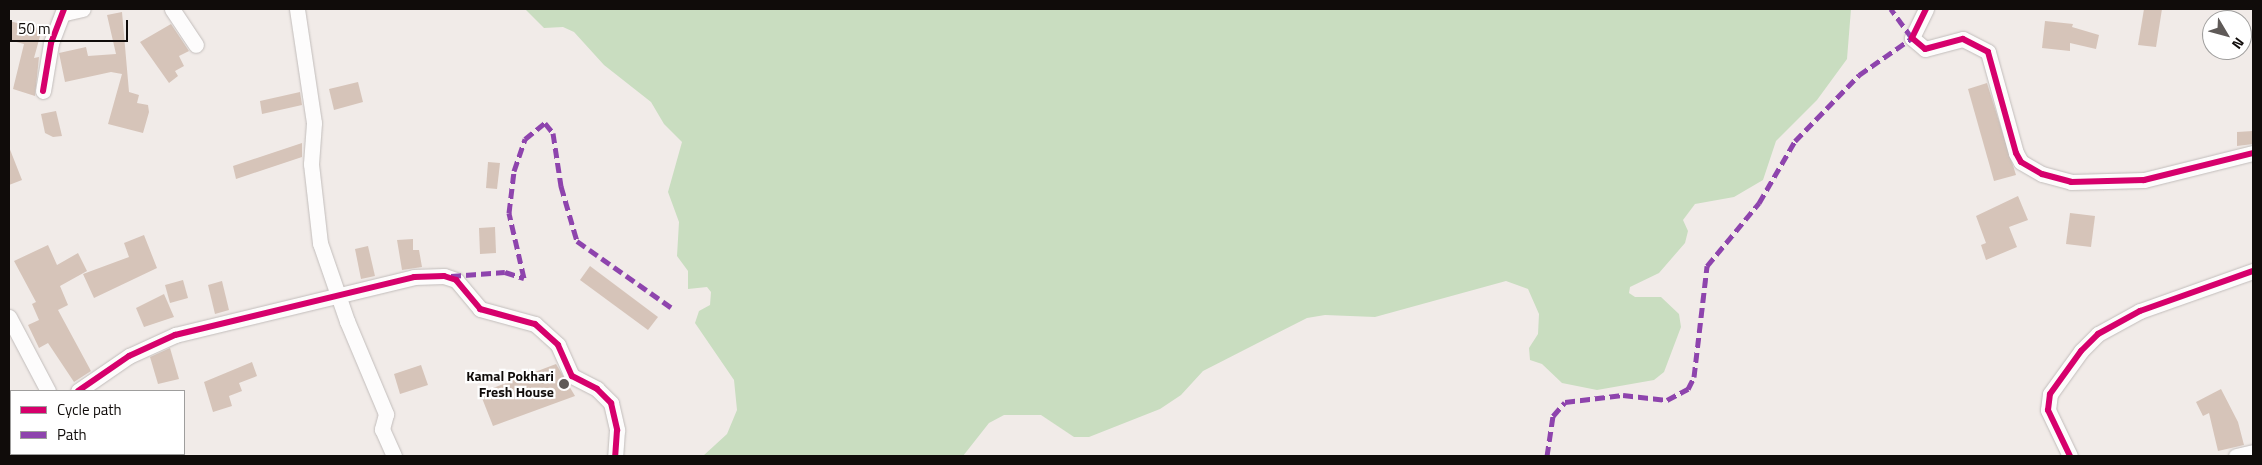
<!DOCTYPE html>
<style>
body{margin:0}
#map{position:relative;width:2262px;height:465px;overflow:hidden;background:#f1ebe8;font-family:"Titillium Web",sans-serif}
div>[style]{position:absolute}
[style*='--x']{left:calc(var(--x)*1px);top:calc(var(--y)*1px);width:calc(var(--w)*1px);rotate:calc(var(--a)*1deg)}
.green>*{inset:0;background:#c9ddc0}
.building>*{inset:0;background:#d6c4b9}
.roads{filter:drop-shadow(0 0 1px #c2bdbb) drop-shadow(0 0 1px #c2bdbb)}
.street>*{height:15px;margin:-7.5px;padding:0 7.5px;transform-origin:7.5px;border-radius:7.5px;background:#fdfcfc}
.quiet>*{height:5px;margin-top:-2.5px;transform-origin:0;background:repeating-linear-gradient(90deg,#8e44ad 0 10px,transparent 0 15px)}
.cycleway>*{height:6px;margin:-3px;padding:0 3px;transform-origin:3px;border-radius:3px;background:#d6006c}
.dots>*{width:14px;height:14px;translate:-50% -50%;box-sizing:border-box;border:2px solid #fff;border-radius:50%}
span{translate:-50% -50%;white-space:nowrap;text-align:center;line-height:1.15;-webkit-text-stroke:4.5px #fff;paint-order:stroke}
.poi-label{font-size:14px;color:#100c0a;font-weight:700}
.right{translate:-100% -50%;text-align:right}
.frame{position:absolute;inset:0;border:10px solid #100c0a;pointer-events:none}
.legend{position:absolute;left:10px;top:390px;width:175px;height:65px;box-sizing:border-box;background:#fff;border:1px solid #9f9e9d;margin:0;padding:6px 9px;list-style:none;font-size:15px;color:#100c0a}
.legend li{display:flex;align-items:center;gap:10px;height:25px}
.legend b{width:25px;border:1px solid #9f9e9d}
.north{position:absolute;left:2202px;top:10px;width:50px;height:50px;box-sizing:border-box;background:#fff;border:1px solid #9f9e9d;border-radius:50%;rotate:127deg;font-size:14px;font-weight:700;line-height:20px;text-align:center;color:#100c0a}
.north::after{content:'';display:block;margin:auto;width:18px;height:22px;background:#5f5a58;clip-path:polygon(50% 0,100% 100%,50% 72%,0 100%)}
.scale{position:absolute;left:10px;top:20px;width:118px;height:22px;box-sizing:border-box;border:2px solid #100c0a;border-top:0;padding-left:6px;font-size:15px;line-height:18px;white-space:nowrap;color:#100c0a;-webkit-text-stroke:4px #fff;paint-order:stroke}
</style>
<div id="map">
<div class="green">
<div style="clip-path:polygon(525px 9px,1851px 9px,1847px 59px,1817px 100px,1776px 141px,1763px 180px,1734px 197px,1695px 204px,1683px 220px,1688px 231px,1685px 243px,1659px 273px,1630px 287px,1629px 293px,1635px 297px,1661px 297px,1679px 314px,1681px 327px,1664px 372px,1654px 380px,1597px 390px,1562px 383px,1542px 364px,1530px 360px,1529px 348px,1538px 334px,1539px 314px,1528px 289px,1506px 281px,1375px 317px,1325px 315px,1307px 318px,1203px 371px,1181px 395px,1160px 409px,1089px 437px,1074px 437px,1041px 415px,1004px 415px,989px 423px,963px 456px,703px 456px,727px 434px,737px 410px,734px 380px,695px 323px,699px 311px,710px 305px,711px 292px,707px 287px,688px 289px,688px 271px,677px 256px,679px 222px,668px 192px,682px 142px,664px 124px,651px 102px,604px 65px,574px 32px,563px 27px,544px 28px)"></div>
</div>
<div class="building">
<div style="clip-path:polygon(2144px 9px,2162px 9px,2156px 47px,2138px 45px)"></div>
<div style="clip-path:polygon(122px 12px,129px 92px,139px 95px,137px 103px,148px 105px,149px 112px,143px 133px,108px 124px,122px 74px,111px 72px,65px 82px,59px 53px,86px 47px,88px 56px,116px 54px,107px 15px)"></div>
<div style="clip-path:polygon(9px 21px,42px 29px,34px 58px,39px 57px,35px 96px,13px 89px,24px 44px,9px 40px)"></div>
<div style="clip-path:polygon(2045px 21px,2073px 24px,2072px 27px,2099px 35px,2096px 49px,2070px 43px,2070px 51px,2042px 48px)"></div>
<div style="clip-path:polygon(171px 24px,189px 51px,179px 56px,184px 66px,175px 71px,178px 76px,169px 83px,140px 42px)"></div>
<div style="clip-path:polygon(358px 82px,363px 102px,334px 110px,329px 89px)"></div>
<div style="clip-path:polygon(1987px 83px,2016px 175px,1994px 181px,1968px 89px)"></div>
<div style="clip-path:polygon(300px 92px,302px 105px,262px 114px,260px 101px)"></div>
<div style="clip-path:polygon(56px 111px,62px 136px,53px 137px,45px 133px,41px 114px)"></div>
<div style="clip-path:polygon(2253px 131px,2253px 144px,2237px 146px,2237px 132px)"></div>
<div style="clip-path:polygon(302px 143px,302px 157px,236px 179px,233px 166px)"></div>
<div style="clip-path:polygon(9px 147px,22px 180px,9px 185px)"></div>
<div style="clip-path:polygon(488px 162px,500px 163px,497px 189px,486px 188px)"></div>
<div style="clip-path:polygon(2018px 196px,2028px 220px,2009px 227px,2017px 247px,1986px 260px,1981px 245px,1986px 243px,1976px 216px)"></div>
<div style="clip-path:polygon(2070px 213px,2095px 216px,2091px 247px,2066px 244px)"></div>
<div style="clip-path:polygon(495px 227px,496px 253px,480px 254px,479px 228px)"></div>
<div style="clip-path:polygon(144px 235px,157px 268px,94px 298px,83px 274px,129px 257px,124px 243px)"></div>
<div style="clip-path:polygon(413px 239px,413px 250px,419px 250px,422px 267px,402px 270px,397px 240px)"></div>
<div style="clip-path:polygon(48px 245px,57px 265px,78px 253px,87px 271px,60px 286px,68px 305px,58px 310px,91px 371px,74px 382px,48px 343px,39px 348px,28px 325px,39px 320px,32px 304px,36px 302px,14px 261px)"></div>
<div style="clip-path:polygon(368px 246px,375px 276px,361px 279px,355px 249px)"></div>
<div style="clip-path:polygon(590px 266px,658px 317px,648px 330px,580px 280px)"></div>
<div style="clip-path:polygon(183px 280px,188px 298px,170px 303px,165px 285px)"></div>
<div style="clip-path:polygon(222px 281px,229px 310px,215px 314px,208px 285px)"></div>
<div style="clip-path:polygon(164px 294px,174px 317px,144px 327px,136px 308px)"></div>
<div style="clip-path:polygon(170px 348px,179px 379px,158px 384px,150px 357px)"></div>
<div style="clip-path:polygon(252px 362px,257px 376px,239px 383px,242px 391px,229px 396px,232px 406px,213px 412px,204px 382px)"></div>
<div style="clip-path:polygon(556px 364px,575px 396px,493px 426px,480px 393px)"></div>
<div style="clip-path:polygon(421px 365px,428px 385px,400px 394px,394px 374px)"></div>
<div style="clip-path:polygon(2221px 389px,2238px 422px,2244px 445px,2218px 451px,2209px 413px,2203px 416px,2196px 402px)"></div>
</div>
<div class="roads">
<div class="street">
<div style="--x:172;--y:9;--w:43;--a:56.3"></div>
<div style="--x:297;--y:9;--w:115;--a:81.5"></div>
<div style="--x:314;--y:123;--w:41;--a:94.2"></div>
<div style="--x:311;--y:164;--w:80;--a:83.5"></div>
<div style="--x:320;--y:243;--w:83;--a:70.9"></div>
<div style="--x:347;--y:321;--w:101;--a:67.2"></div>
<div style="--x:386;--y:414;--w:16;--a:105"></div>
<div style="--x:382;--y:429;--w:30;--a:66"></div>
<div style="--x:1926;--y:9;--w:32;--a:116"></div>
<div style="--x:1912;--y:38;--w:17;--a:40"></div>
<div style="--x:1925;--y:49;--w:39;--a:-15"></div>
<div style="--x:1963;--y:39;--w:28;--a:27"></div>
<div style="--x:1988;--y:52;--w:105;--a:74.5"></div>
<div style="--x:2016;--y:153;--w:10;--a:61"></div>
<div style="--x:2021;--y:162;--w:24;--a:30"></div>
<div style="--x:2042;--y:174;--w:30;--a:15"></div>
<div style="--x:2071;--y:182;--w:73;--a:-1.6"></div>
<div style="--x:2144;--y:180;--w:112;--a:-13.9"></div>
<div style="--x:65;--y:13;--w:18;--a:-13"></div>
<div style="--x:43;--y:91;--w:49;--a:-80.5"></div>
<div style="--x:51;--y:43;--w:36;--a:-69"></div>
<div style="--x:9;--y:317;--w:84;--a:62.2"></div>
<div style="--x:78;--y:391;--w:62;--a:-34.5"></div>
<div style="--x:129;--y:356;--w:51;--a:-24.5"></div>
<div style="--x:175;--y:335;--w:246;--a:-13.6"></div>
<div style="--x:414;--y:277;--w:30;--a:-2"></div>
<div style="--x:444;--y:276;--w:13;--a:18"></div>
<div style="--x:456;--y:280;--w:38;--a:50"></div>
<div style="--x:480;--y:309;--w:57;--a:15.3"></div>
<div style="--x:535;--y:324;--w:31;--a:42"></div>
<div style="--x:558;--y:345;--w:34;--a:66"></div>
<div style="--x:572;--y:376;--w:28;--a:27"></div>
<div style="--x:597;--y:389;--w:20;--a:45"></div>
<div style="--x:611;--y:403;--w:28;--a:77"></div>
<div style="--x:617;--y:430;--w:26;--a:94"></div>
<div style="--x:9;--y:442;--w:2;--a:-27"></div>
<div style="--x:2070;--y:456;--w:51;--a:-115.6"></div>
<div style="--x:2048;--y:410;--w:16;--a:-83"></div>
<div style="--x:2050;--y:394;--w:53;--a:-54.2"></div>
<div style="--x:2081;--y:351;--w:24;--a:-45"></div>
<div style="--x:2098;--y:334;--w:48;--a:-28.7"></div>
<div style="--x:2140;--y:311;--w:120;--a:-19.5"></div>
<div style="--x:2236;--y:456;--w:17;--a:-13"></div>
</div>
</div>
<div class="quiet">
<div style="--x:451;--y:276;--w:54;--a:-4.2"></div>
<div style="--x:505;--y:272;--w:20;--a:18"></div>
<div style="--x:524;--y:278;--w:67;--a:-103"></div>
<div style="--x:509;--y:213;--w:42;--a:-83.2"></div>
<div style="--x:514;--y:171;--w:34;--a:-71"></div>
<div style="--x:525;--y:139;--w:26;--a:-39"></div>
<div style="--x:545;--y:123;--w:13;--a:51"></div>
<div style="--x:553;--y:133;--w:54;--a:81.4"></div>
<div style="--x:561;--y:186;--w:57;--a:73.8"></div>
<div style="--x:577;--y:241;--w:116;--a:35.2"></div>
<div style="--x:1547;--y:456;--w:40;--a:-81.5"></div>
<div style="--x:1553;--y:416;--w:18;--a:-49"></div>
<div style="--x:1565;--y:402;--w:58;--a:-6.9"></div>
<div style="--x:1623;--y:395;--w:44;--a:6.5"></div>
<div style="--x:1667;--y:400;--w:24;--a:-28"></div>
<div style="--x:1688;--y:389;--w:13;--a:-63"></div>
<div style="--x:1694;--y:377;--w:112;--a:-83.3"></div>
<div style="--x:1707;--y:266;--w:82;--a:-50.5"></div>
<div style="--x:1759;--y:203;--w:72;--a:-59.9"></div>
<div style="--x:1795;--y:141;--w:92;--a:-45.9"></div>
<div style="--x:1859;--y:75;--w:65;--a:-34.9"></div>
<div style="--x:1912;--y:38;--w:36;--a:-126"></div>
</div>
<div class="cycleway">
<div style="--x:1926;--y:9;--w:32;--a:116"></div>
<div style="--x:1912;--y:38;--w:17;--a:40"></div>
<div style="--x:1925;--y:49;--w:39;--a:-15"></div>
<div style="--x:1963;--y:39;--w:28;--a:27"></div>
<div style="--x:1988;--y:52;--w:105;--a:74.5"></div>
<div style="--x:2016;--y:153;--w:10;--a:61"></div>
<div style="--x:2021;--y:162;--w:24;--a:30"></div>
<div style="--x:2042;--y:174;--w:30;--a:15"></div>
<div style="--x:2071;--y:182;--w:73;--a:-1.6"></div>
<div style="--x:2144;--y:180;--w:112;--a:-13.9"></div>
<div style="--x:43;--y:91;--w:49;--a:-80.5"></div>
<div style="--x:51;--y:43;--w:36;--a:-69"></div>
<div style="--x:78;--y:391;--w:62;--a:-34.5"></div>
<div style="--x:129;--y:356;--w:51;--a:-24.5"></div>
<div style="--x:175;--y:335;--w:246;--a:-13.6"></div>
<div style="--x:414;--y:277;--w:30;--a:-2"></div>
<div style="--x:444;--y:276;--w:13;--a:18"></div>
<div style="--x:456;--y:280;--w:38;--a:50"></div>
<div style="--x:480;--y:309;--w:57;--a:15.3"></div>
<div style="--x:535;--y:324;--w:31;--a:42"></div>
<div style="--x:558;--y:345;--w:34;--a:66"></div>
<div style="--x:572;--y:376;--w:28;--a:27"></div>
<div style="--x:597;--y:389;--w:20;--a:45"></div>
<div style="--x:611;--y:403;--w:28;--a:77"></div>
<div style="--x:617;--y:430;--w:26;--a:94"></div>
<div style="--x:2070;--y:456;--w:51;--a:-115.6"></div>
<div style="--x:2048;--y:410;--w:16;--a:-83"></div>
<div style="--x:2050;--y:394;--w:53;--a:-54.2"></div>
<div style="--x:2081;--y:351;--w:24;--a:-45"></div>
<div style="--x:2098;--y:334;--w:48;--a:-28.7"></div>
<div style="--x:2140;--y:311;--w:120;--a:-19.5"></div>
</div>
<div class="dots">
<div style="left:564px;top:384px;background:#5f5a58"></div>
</div>
<div class="poi-label">
<span class="right" style="left:554px;top:384px">Kamal Pokhari<br>Fresh House</span>
</div>
<div class="frame"></div>
<ul class="legend">
<li><b style="height:6px;background:#d6006c"></b>Cycle path</li>
<li><b style="height:6px;background:#8e44ad"></b>Path</li>
</ul>
<div class="north">N</div>
<div class="scale">50 m</div>
</div>
